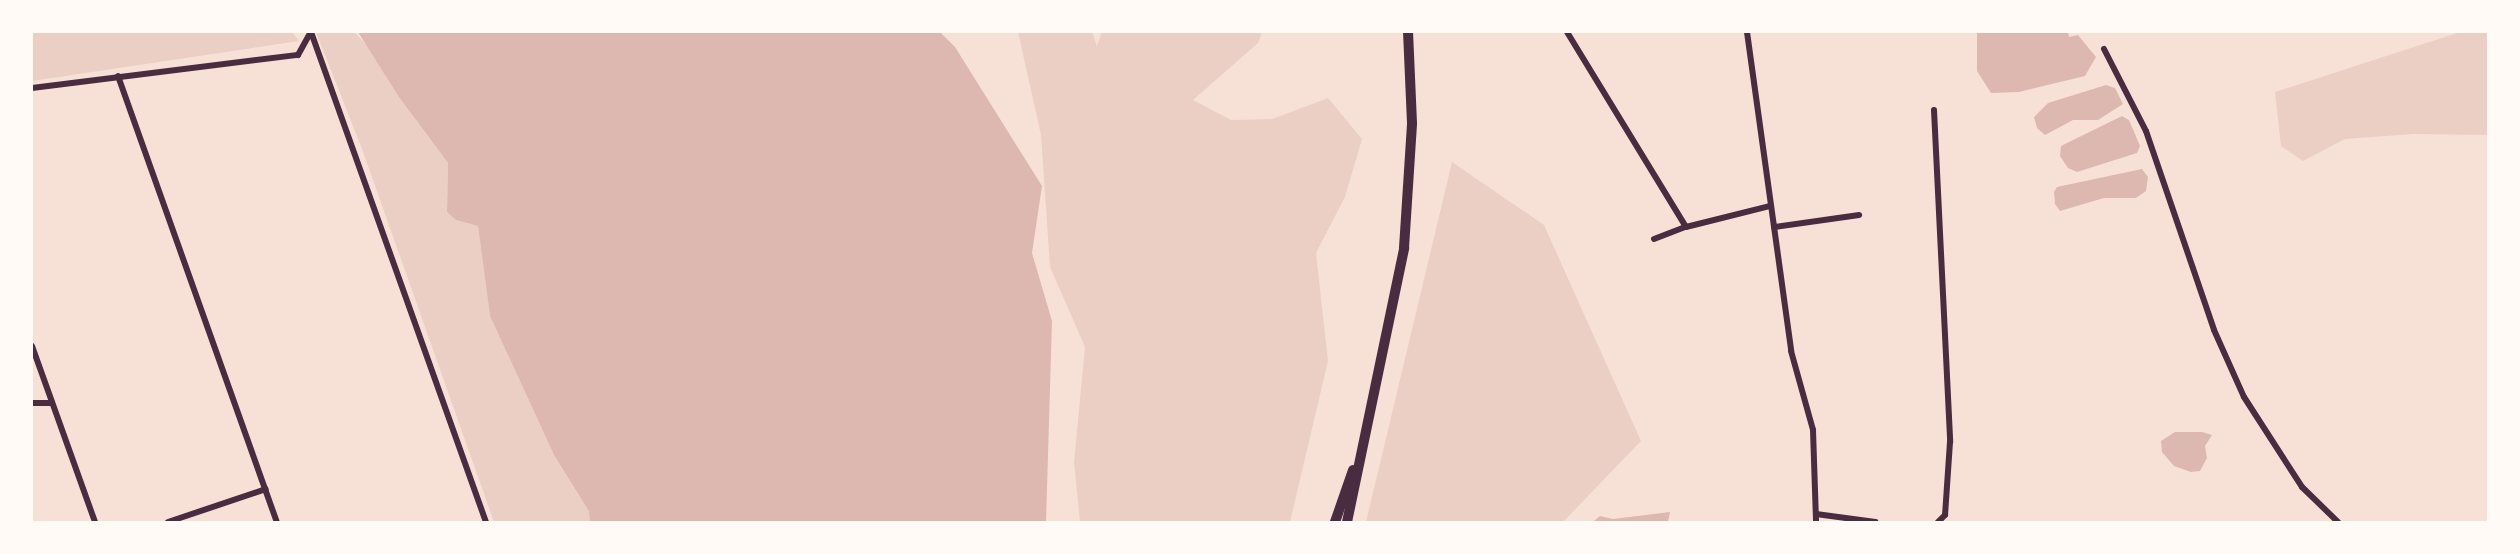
<!DOCTYPE html>
<style>
body{margin:0}
#map{position:relative;width:2520px;height:554px;overflow:hidden;background:#f7e1d7;font-family:"DM Sans",sans-serif}
div>[style]{position:absolute}
[style*='--x']{left:calc(var(--x)*1px);top:calc(var(--y)*1px);width:calc(var(--w)*1px);rotate:calc(var(--a)*1deg)}
.green>*{inset:0;background:#ebcfc5}
.water>*{inset:0;background:#dcb8b0}
.minor>*{height:6px;margin:-3px;padding:0 3px;transform-origin:3px;border-radius:3px;background:#4a2c40}
.trunk>*{height:10px;margin:-5px;padding:0 5px;transform-origin:5px;border-radius:5px;background:#4a2c40}
span{translate:-50% -50%;white-space:nowrap;text-align:center;line-height:1.15;-webkit-text-stroke:5px #fffaf5;paint-order:stroke}
.frame{position:absolute;inset:0;border:33px solid #fffaf5;pointer-events:none}
</style>
<div id="map">
<div class="green">
<div style="clip-path:polygon(32px 32px,292px 32px,299px 41px,32px 81px)"></div>
<div style="clip-path:polygon(316px 32px,354px 32px,384px 62px,416px 120px,448px 163px,447px 212px,456px 220px,478px 226px,490px 316px,554px 455px,590px 511px,590px 522px,494px 522px,362px 149px)"></div>
<div style="clip-path:polygon(1018px 32px,1092px 32px,1097px 46px,1102px 32px,1262px 32px,1258px 43px,1193px 100px,1231px 120px,1272px 119px,1328px 98px,1362px 139px,1345px 197px,1316px 253px,1328px 361px,1290px 522px,1080px 522px,1074px 462px,1085px 347px,1050px 267px,1041px 135px)"></div>
<div style="clip-path:polygon(2460px 32px,2488px 32px,2488px 135px,2414px 134px,2345px 139px,2303px 161px,2281px 146px,2275px 92px)"></div>
<div style="clip-path:polygon(1452px 162px,1544px 225px,1641px 441px,1563px 522px,1366px 522px)"></div>
</div>
<div class="water">
<div style="clip-path:polygon(358px 32px,940px 32px,955px 47px,1042px 186px,1032px 253px,1052px 321px,1046px 522px,590px 522px,589px 511px,554px 455px,490px 316px,478px 226px,456px 220px,447px 212px,448px 163px,399px 97px)"></div>
<div style="clip-path:polygon(1977px 32px,2068px 32px,2069px 37px,2078px 35px,2096px 57px,2085px 76px,2019px 92px,1991px 93px,1977px 71px)"></div>
<div style="clip-path:polygon(2106px 85px,2115px 88px,2123px 104px,2098px 120px,2073px 120px,2045px 135px,2037px 128px,2034px 117px,2048px 103px)"></div>
<div style="clip-path:polygon(2122px 116px,2129px 120px,2140px 146px,2137px 153px,2077px 172px,2068px 168px,2060px 156px,2061px 146px)"></div>
<div style="clip-path:polygon(2142px 169px,2148px 177px,2146px 191px,2136px 198px,2104px 198px,2060px 211px,2055px 204px,2054px 192px,2057px 187px)"></div>
<div style="clip-path:polygon(2175px 432px,2202px 432px,2212px 435px,2205px 446px,2207px 458px,2200px 471px,2191px 472px,2174px 466px,2162px 452px,2161px 441px)"></div>
<div style="clip-path:polygon(1670px 512px,1668px 522px,1594px 521px,1600px 516px,1613px 519px)"></div>
</div>
<div class="minor">
<div style="--x:311;--y:32;--w:520;--a:70.35"></div>
<div style="--x:1567;--y:32;--w:228;--a:58.6"></div>
<div style="--x:1686;--y:227;--w:87;--a:-14"></div>
<div style="--x:1747;--y:32;--w:322;--a:82.1"></div>
<div style="--x:1791;--y:351;--w:82;--a:74.4"></div>
<div style="--x:1813;--y:430;--w:92;--a:88.1"></div>
<div style="--x:2104;--y:49;--w:92;--a:62.9"></div>
<div style="--x:2146;--y:131;--w:210;--a:71.1"></div>
<div style="--x:2214;--y:330;--w:73;--a:65.9"></div>
<div style="--x:2244;--y:397;--w:107;--a:57.2"></div>
<div style="--x:2302;--y:487;--w:50;--a:44.2"></div>
<div style="--x:118;--y:76;--w:473;--a:70.4"></div>
<div style="--x:32;--y:88;--w:268;--a:-7.1"></div>
<div style="--x:298;--y:55;--w:26;--a:-61"></div>
<div style="--x:1934;--y:110;--w:332;--a:87.2"></div>
<div style="--x:1950;--y:442;--w:73;--a:93.9"></div>
<div style="--x:1945;--y:515;--w:10;--a:135"></div>
<div style="--x:1774;--y:227;--w:86;--a:-8"></div>
<div style="--x:1654;--y:239;--w:34;--a:-21"></div>
<div style="--x:32;--y:346;--w:187;--a:70.3"></div>
<div style="--x:32;--y:403;--w:20;--a:0"></div>
<div style="--x:1816;--y:514;--w:60;--a:7.7"></div>
<div style="--x:168;--y:522;--w:103;--a:-18.6"></div>
</div>
<div class="trunk">
<div style="--x:1335;--y:522;--w:55;--a:-70.9"></div>
<div style="--x:1347;--y:522;--w:280;--a:-78.2"></div>
<div style="--x:1404;--y:248;--w:125;--a:-86.3"></div>
<div style="--x:1412;--y:123;--w:91;--a:-92.5"></div>
</div>
<div class="frame"></div>
</div>
